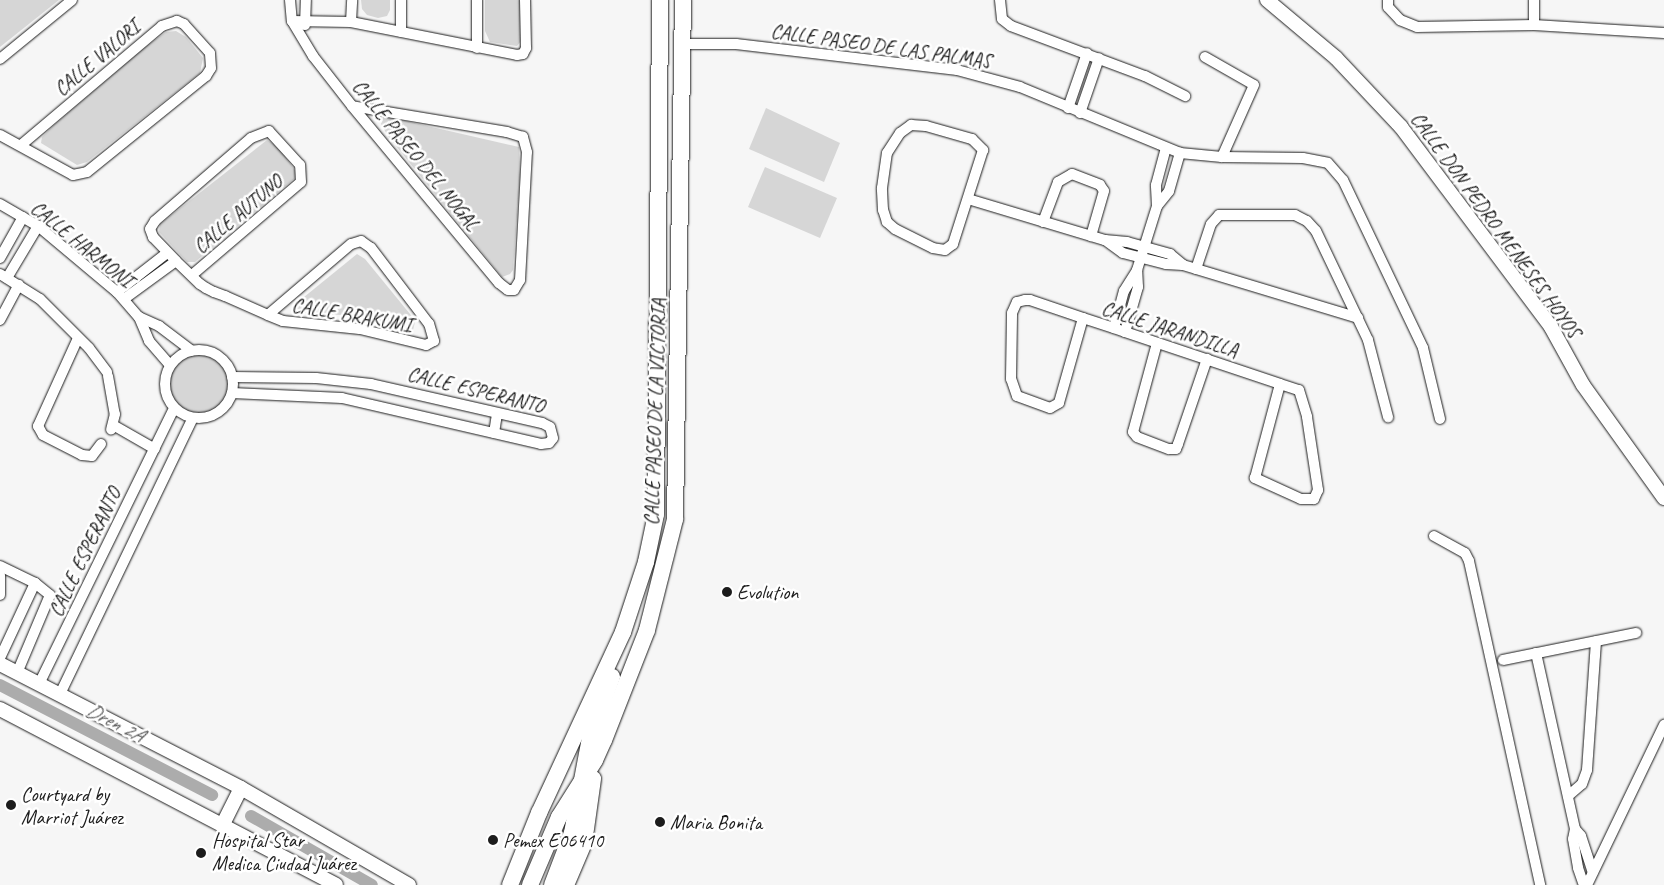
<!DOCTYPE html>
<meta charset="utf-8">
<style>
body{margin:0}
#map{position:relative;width:1664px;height:885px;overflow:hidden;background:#f6f6f6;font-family:Caveat,sans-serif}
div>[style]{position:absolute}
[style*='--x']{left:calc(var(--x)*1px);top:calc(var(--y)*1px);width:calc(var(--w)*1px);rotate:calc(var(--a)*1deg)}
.green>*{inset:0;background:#d6d6d6}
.round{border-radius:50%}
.canal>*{height:12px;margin:-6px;padding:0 6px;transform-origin:6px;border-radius:6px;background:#acacac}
.roads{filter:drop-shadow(0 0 1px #1c1c1c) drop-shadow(0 0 1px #1c1c1c)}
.street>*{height:10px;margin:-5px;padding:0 5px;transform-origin:5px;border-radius:5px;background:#fff}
.street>.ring{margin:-5px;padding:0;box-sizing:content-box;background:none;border:10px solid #fff;border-radius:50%}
.secondary>*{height:14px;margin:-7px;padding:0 7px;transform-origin:7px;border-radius:7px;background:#fff}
.primary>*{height:16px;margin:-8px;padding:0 8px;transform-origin:8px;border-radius:8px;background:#fff}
.dots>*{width:14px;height:14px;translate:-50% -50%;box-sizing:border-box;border:2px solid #fff;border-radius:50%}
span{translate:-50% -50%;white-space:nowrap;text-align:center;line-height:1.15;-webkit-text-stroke:5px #fff;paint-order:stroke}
.street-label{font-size:20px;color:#1c1c1c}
.poi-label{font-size:20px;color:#1c1c1c}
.left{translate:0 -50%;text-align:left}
.water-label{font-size:21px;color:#5d5d5d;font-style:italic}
</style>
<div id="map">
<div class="green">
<div style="clip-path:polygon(0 0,59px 0,0 47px)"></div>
<div style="clip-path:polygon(361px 0,390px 0,390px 10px,387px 16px,378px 18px,367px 15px,362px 9px)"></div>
<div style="clip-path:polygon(485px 0,520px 0,521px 41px,517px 46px,490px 42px,485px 31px)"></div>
<div style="clip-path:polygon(176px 31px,186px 37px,203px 58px,200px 73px,87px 162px,77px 165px,41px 143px,42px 137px,54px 125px,144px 48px,166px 32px)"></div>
<div style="clip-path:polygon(766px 108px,840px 143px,824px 182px,749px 149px)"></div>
<div style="clip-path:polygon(384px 116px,519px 147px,520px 175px,513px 270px,510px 274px,502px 277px,388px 136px,381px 124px)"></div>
<div style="clip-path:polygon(267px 140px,278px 147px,297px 173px,295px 178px,195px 262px,187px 262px,159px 232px,160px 224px)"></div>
<div style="clip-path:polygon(765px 167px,837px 198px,820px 238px,748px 207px)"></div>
<div style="clip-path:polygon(357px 254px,365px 259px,410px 314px,415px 322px,413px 330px,357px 316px,293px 312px,293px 306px)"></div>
<div class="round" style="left:170px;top:355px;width:58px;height:58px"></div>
</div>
<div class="canal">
<div style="--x:0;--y:685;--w:239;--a:27.4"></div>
<div style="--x:251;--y:816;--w:139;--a:29.7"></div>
</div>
<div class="roads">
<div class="street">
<div style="--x:290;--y:0;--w:21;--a:85"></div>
<div style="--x:292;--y:21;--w:41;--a:59"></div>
<div style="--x:313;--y:56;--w:63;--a:52"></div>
<div style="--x:352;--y:106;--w:230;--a:50.3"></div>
<div style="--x:499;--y:283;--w:11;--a:38"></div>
<div style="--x:508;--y:290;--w:6;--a:0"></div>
<div style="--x:514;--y:290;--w:12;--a:-59"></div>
<div style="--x:520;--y:280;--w:128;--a:-86.9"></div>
<div style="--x:527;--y:152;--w:16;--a:-105"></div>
<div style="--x:523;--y:137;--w:17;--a:-163"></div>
<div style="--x:507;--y:132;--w:157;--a:-170.5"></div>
<div style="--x:401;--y:0;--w:32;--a:90"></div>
<div style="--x:1000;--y:0;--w:19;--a:84"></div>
<div style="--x:1002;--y:19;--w:11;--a:38"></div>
<div style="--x:1011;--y:26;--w:143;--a:20.5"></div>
<div style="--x:1145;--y:76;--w:45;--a:26.6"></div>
<div style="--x:1388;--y:0;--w:7;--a:90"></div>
<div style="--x:1388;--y:7;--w:18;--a:47"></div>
<div style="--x:1400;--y:20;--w:18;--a:22"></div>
<div style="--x:1417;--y:27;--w:117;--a:-1"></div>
<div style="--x:1534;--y:25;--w:130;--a:3.5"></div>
<div style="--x:1534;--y:0;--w:25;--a:90"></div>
<div style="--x:292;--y:21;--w:59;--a:1"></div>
<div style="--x:351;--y:22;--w:169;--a:11.2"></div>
<div style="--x:517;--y:55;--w:6;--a:-9"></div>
<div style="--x:523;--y:54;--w:7;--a:-63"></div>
<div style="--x:526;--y:48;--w:48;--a:-91.2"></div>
<div style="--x:351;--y:22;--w:22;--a:-87"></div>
<div style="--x:305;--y:25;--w:25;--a:-88"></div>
<div style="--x:683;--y:44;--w:53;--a:0"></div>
<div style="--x:736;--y:44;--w:223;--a:6.7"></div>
<div style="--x:957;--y:70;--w:65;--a:15.1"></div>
<div style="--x:1020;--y:87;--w:173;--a:22.4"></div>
<div style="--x:1180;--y:153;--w:42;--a:5.4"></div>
<div style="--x:1222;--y:157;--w:81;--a:0.7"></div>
<div style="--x:1303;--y:158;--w:25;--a:11"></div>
<div style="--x:1328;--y:163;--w:23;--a:49"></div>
<div style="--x:1343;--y:180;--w:186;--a:64.5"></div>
<div style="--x:1423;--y:348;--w:73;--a:76.5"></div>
<div style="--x:477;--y:48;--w:48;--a:-90"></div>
<div style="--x:1205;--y:57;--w:56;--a:29.7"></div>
<div style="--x:1254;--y:85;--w:79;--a:114"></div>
<div style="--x:0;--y:59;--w:93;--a:-39.3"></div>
<div style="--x:1068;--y:108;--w:58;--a:-70.9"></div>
<div style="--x:1080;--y:113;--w:58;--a:-70.9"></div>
<div style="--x:911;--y:125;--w:15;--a:4"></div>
<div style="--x:926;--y:126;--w:48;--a:15.8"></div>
<div style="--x:972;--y:139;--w:16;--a:45"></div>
<div style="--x:983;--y:150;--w:99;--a:107.7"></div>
<div style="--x:953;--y:244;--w:10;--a:143"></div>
<div style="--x:945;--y:250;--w:12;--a:-171"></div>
<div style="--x:933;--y:248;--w:42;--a:-153.4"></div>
<div style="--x:895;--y:229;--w:11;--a:-139"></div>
<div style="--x:887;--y:222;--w:13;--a:-108"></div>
<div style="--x:883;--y:210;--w:22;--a:-93"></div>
<div style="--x:882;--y:188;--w:35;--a:-82"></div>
<div style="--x:887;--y:153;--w:24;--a:-57"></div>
<div style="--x:900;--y:133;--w:14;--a:-36"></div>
<div style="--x:0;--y:135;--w:83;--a:28.7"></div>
<div style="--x:73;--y:175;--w:14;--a:-12"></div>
<div style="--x:87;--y:172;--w:153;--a:-38.9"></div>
<div style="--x:206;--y:76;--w:9;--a:-58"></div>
<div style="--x:211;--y:68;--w:15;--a:-94"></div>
<div style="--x:210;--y:53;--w:39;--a:-132"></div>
<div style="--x:184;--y:24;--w:8;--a:-157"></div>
<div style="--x:177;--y:21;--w:16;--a:162"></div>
<div style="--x:162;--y:26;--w:185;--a:139.8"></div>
<div style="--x:968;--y:199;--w:143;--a:16.7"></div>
<div style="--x:1105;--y:240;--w:22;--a:5"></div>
<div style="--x:1127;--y:242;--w:45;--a:15.6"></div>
<div style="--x:1170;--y:254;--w:17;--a:40"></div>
<div style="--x:0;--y:204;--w:44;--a:30.1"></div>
<div style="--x:38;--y:226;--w:103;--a:39.9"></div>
<div style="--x:117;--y:292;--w:33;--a:49"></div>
<div style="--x:139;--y:317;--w:26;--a:67"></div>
<div style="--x:149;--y:341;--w:32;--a:49"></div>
<div style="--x:1157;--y:206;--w:19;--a:-51"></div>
<div style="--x:1169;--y:191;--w:40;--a:-74"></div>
<div style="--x:1043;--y:222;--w:43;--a:-69.4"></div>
<div style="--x:1058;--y:182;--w:16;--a:-30"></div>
<div style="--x:1072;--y:174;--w:30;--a:21"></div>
<div style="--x:1100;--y:185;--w:7;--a:56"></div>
<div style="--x:1104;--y:191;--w:47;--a:106.1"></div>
<div style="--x:1105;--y:240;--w:22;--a:36"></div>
<div style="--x:1123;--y:253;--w:44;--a:14.3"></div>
<div style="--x:1166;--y:264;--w:17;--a:3"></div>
<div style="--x:1183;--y:265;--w:183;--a:16.8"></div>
<div style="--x:0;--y:258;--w:47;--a:-60.7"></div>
<div style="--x:1196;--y:269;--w:47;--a:-71.6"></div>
<div style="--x:1211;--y:224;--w:12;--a:-48"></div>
<div style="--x:1219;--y:215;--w:76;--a:0"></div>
<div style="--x:1295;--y:215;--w:13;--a:27"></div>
<div style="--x:1307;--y:221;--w:13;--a:48"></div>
<div style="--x:1316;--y:231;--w:121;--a:64.5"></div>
<div style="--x:1368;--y:340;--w:80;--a:75.4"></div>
<div style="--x:0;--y:274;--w:47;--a:32"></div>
<div style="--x:40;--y:299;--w:69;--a:45"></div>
<div style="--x:89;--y:348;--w:30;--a:53"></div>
<div style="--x:192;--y:275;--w:143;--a:-40.5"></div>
<div style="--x:301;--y:182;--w:17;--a:-93"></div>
<div style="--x:300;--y:165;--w:46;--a:-132.4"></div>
<div style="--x:269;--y:131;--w:19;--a:159"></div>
<div style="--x:251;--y:138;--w:127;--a:139.2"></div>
<div style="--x:155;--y:221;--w:9;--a:122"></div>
<div style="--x:150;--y:229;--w:9;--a:69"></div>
<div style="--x:153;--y:237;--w:33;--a:46"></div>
<div style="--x:176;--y:261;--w:33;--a:44"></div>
<div style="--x:200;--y:284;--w:7;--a:34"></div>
<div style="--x:206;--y:288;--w:9;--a:27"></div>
<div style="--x:214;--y:292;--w:12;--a:20"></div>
<div style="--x:225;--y:296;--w:47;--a:23.8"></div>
<div style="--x:268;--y:315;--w:16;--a:22"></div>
<div style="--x:283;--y:321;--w:77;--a:5.9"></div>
<div style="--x:360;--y:329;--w:68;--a:13.6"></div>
<div style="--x:426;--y:345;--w:9;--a:-27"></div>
<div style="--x:434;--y:341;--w:18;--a:-106"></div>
<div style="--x:429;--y:324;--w:96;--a:-127.3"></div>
<div style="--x:371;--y:248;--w:12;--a:-145"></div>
<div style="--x:361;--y:241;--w:10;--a:163"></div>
<div style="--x:351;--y:244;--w:109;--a:139.5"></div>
<div style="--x:7;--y:278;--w:61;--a:-59.2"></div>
<div style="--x:117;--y:292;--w:63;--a:-38"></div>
<div style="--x:124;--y:299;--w:64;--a:-36.2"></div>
<div style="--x:139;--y:317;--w:22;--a:24"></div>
<div style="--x:159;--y:326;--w:41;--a:37.1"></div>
<div style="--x:1083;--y:318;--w:88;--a:105.8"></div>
<div style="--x:1059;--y:403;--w:10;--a:151"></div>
<div style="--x:1050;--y:408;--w:35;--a:-160"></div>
<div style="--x:1017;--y:396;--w:18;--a:-109"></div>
<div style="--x:1011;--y:379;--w:66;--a:-89.1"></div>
<div style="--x:1012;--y:313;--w:12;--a:-66"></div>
<div style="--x:1017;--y:302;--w:8;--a:-14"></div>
<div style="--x:1025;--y:300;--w:5;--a:0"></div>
<div style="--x:1030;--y:300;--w:56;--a:18.8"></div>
<div style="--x:1083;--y:318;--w:33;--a:18"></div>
<div style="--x:1114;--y:328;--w:12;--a:20"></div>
<div style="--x:1125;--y:332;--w:163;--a:18.5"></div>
<div style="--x:1280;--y:384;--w:20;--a:18"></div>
<div style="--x:1299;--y:390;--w:28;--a:73"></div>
<div style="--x:1307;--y:417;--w:74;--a:81.4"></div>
<div style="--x:1318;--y:490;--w:10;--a:114"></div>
<div style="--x:1314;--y:499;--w:13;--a:180"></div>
<div style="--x:1301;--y:499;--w:51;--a:-155.5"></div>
<div style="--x:1255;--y:478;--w:97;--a:-75.1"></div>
<div style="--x:0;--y:320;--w:40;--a:-62"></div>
<div style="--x:1114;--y:328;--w:38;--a:-75"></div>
<div style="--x:1124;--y:291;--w:25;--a:-58"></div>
<div style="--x:1137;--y:270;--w:67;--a:-72.6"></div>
<div style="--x:1157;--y:206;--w:21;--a:-93"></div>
<div style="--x:1156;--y:185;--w:38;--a:-75"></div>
<div style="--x:1125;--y:332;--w:47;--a:-73.9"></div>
<div style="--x:1138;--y:287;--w:17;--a:-93"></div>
<div style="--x:78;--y:338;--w:97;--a:114.4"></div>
<div style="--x:38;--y:426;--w:10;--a:61"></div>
<div style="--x:43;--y:435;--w:44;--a:27.1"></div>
<div style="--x:82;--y:455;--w:10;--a:6"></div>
<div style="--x:92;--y:456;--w:15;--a:-53"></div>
<div style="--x:1157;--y:343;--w:92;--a:105.1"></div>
<div style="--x:1133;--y:432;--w:6;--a:51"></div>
<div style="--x:1137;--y:437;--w:34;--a:21"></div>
<div style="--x:1169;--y:449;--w:7;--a:0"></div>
<div style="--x:1176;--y:449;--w:5;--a:-68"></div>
<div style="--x:1178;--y:444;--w:90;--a:-71.2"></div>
<div class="ring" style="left:165px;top:350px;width:58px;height:58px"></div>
<div style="--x:108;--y:376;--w:39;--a:80"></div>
<div style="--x:115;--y:414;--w:16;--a:104"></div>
<div style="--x:232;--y:393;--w:110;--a:2.6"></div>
<div style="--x:342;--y:398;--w:204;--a:13"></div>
<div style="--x:541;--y:444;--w:8;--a:-7"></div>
<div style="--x:549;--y:443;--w:6;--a:-51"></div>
<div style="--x:553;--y:438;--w:11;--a:-105"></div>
<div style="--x:550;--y:427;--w:9;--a:-153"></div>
<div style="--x:542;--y:423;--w:175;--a:-167.2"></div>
<div style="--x:371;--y:384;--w:55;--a:-173.8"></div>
<div style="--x:316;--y:378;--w:84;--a:-179.3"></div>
<div style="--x:113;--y:425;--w:48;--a:29.7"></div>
<div style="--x:494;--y:433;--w:20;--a:-81"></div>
<div style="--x:1434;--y:536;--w:35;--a:29"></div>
<div style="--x:1465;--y:553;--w:9;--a:63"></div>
<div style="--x:1469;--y:561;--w:332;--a:77.6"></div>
<div style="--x:0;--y:566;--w:39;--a:26"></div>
<div style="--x:35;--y:583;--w:19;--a:39"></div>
<div style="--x:50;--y:595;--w:85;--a:112.9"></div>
<div style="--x:0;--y:575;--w:20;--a:90"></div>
<div style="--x:1536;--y:653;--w:180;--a:77.5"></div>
<div style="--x:1575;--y:829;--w:10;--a:101"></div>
<div style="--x:1573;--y:839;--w:29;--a:80"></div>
<div style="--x:1578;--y:868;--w:18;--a:71"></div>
<div style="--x:0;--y:658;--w:83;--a:-65"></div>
<div style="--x:1503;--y:660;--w:136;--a:-11.5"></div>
<div style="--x:39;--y:684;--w:307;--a:-63.9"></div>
<div style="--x:60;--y:694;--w:306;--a:-64.3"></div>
<div style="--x:1568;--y:796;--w:18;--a:-41"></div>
<div style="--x:1582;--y:784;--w:15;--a:-70"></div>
<div style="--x:1587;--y:770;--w:129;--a:-86"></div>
<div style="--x:1575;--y:829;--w:9;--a:49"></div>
<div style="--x:1581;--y:836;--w:38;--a:72"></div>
<div style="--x:1587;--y:885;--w:178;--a:-64.3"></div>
</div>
<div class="secondary">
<div style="--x:1267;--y:0;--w:90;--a:40"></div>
<div style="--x:1336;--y:58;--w:95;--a:46.7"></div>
<div style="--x:1401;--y:127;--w:250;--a:53.1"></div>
<div style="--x:1551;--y:327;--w:66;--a:61.1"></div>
<div style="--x:1583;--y:385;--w:139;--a:54.4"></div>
<div style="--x:0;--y:664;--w:271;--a:27.2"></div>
<div style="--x:241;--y:788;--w:194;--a:30"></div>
<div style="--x:0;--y:709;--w:379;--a:27.6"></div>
<div style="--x:223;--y:824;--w:40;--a:-63.4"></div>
</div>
<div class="primary">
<div style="--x:510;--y:885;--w:78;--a:-68.1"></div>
<div style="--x:539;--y:813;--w:200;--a:-65.1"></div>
<div style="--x:623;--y:632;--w:74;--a:-71.8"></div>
<div style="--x:646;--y:562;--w:49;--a:-78.2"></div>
<div style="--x:656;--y:514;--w:514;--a:-89.55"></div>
<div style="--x:530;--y:885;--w:74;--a:-66.9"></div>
<div style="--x:559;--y:817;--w:67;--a:-57.7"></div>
<div style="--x:595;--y:760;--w:22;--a:-66"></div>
<div style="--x:604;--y:740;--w:118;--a:-68.6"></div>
<div style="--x:647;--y:630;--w:114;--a:-75.8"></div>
<div style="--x:675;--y:519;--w:519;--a:-89.12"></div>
<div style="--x:552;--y:885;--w:56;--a:-69"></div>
<div style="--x:572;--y:833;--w:97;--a:-79.3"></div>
<div style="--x:590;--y:738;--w:65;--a:-70.2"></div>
<div style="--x:566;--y:885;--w:46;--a:-66.8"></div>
<div style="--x:584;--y:843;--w:65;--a:-82"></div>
</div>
</div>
<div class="dots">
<div style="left:727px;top:592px;background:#1c1c1c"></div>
<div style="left:11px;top:805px;background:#1c1c1c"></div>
<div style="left:660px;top:822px;background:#1c1c1c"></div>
<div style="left:493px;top:840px;background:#1c1c1c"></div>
<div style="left:201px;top:853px;background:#1c1c1c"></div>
</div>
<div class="street-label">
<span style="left:881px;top:46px;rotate:8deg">CALLE PASEO DE LAS PALMAS</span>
<span style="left:97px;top:58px;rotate:-40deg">CALLE VALORI</span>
<span style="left:416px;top:155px;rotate:51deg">CALLE PASEO DEL NOGAL</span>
<span style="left:238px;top:214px;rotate:-40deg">CALLE AUTUNO</span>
<span style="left:1496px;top:225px;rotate:54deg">CALLE DON PEDRO MENESES HOYOS</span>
<span style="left:82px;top:244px;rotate:39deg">CALLE HARMONI</span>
<span style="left:352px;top:315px;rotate:10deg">CALLE BRAKUMI</span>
<span style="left:1170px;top:329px;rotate:18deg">CALLE JARANDILLA</span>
<span style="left:476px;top:390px;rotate:14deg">CALLE ESPERANTO</span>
<span style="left:655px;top:412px;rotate:-88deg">CALLE PASEO DE LA VICTORIA</span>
<span style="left:85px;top:552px;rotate:-64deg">CALLE ESPERANTO</span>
</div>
<div class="poi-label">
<span class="left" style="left:737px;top:592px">Evolution</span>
<span class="left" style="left:21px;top:806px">Courtyard by<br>Marriot Juárez</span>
<span class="left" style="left:670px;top:822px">Maria Bonita</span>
<span class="left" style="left:503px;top:840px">Pemex E06410</span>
<span class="left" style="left:212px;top:852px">Hospital Star<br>Medica Ciudad Juárez</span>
</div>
<div class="water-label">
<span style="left:115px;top:722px;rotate:27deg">Dren 2A</span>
</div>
</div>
